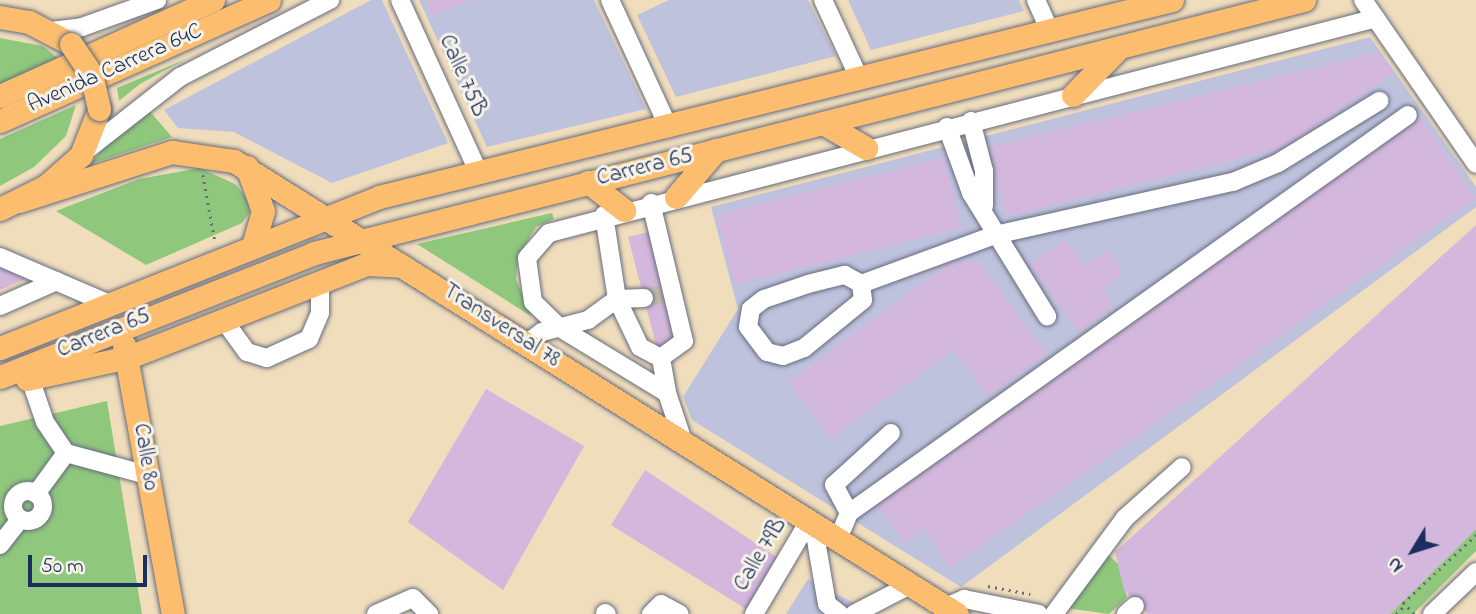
<!DOCTYPE html>
<style>
body{margin:0}
#map{position:relative;width:1476px;height:614px;overflow:hidden;background:#f0ddbc;font-family:"Indie Flower",sans-serif}
div>[style]{position:absolute}
[style*='--x']{left:calc(var(--x)*1px);top:calc(var(--y)*1px);width:calc(var(--w)*1px);rotate:calc(var(--a)*1deg)}
.industrial>*{inset:0;background:#bfc2dd}
.green>*{inset:0;background:#8fc87c}
.building>*{inset:0;background:#d4b7dd}
.minor-tunnel>*{height:18px;margin-top:-9px;transform-origin:0;background:repeating-linear-gradient(90deg,#c5baa9 0 18px,transparent 0 27px)}
.path>*{height:2.5px;margin-top:-1.25px;transform-origin:0;background:repeating-linear-gradient(90deg,#666c7f 0 2px,transparent 0 7px)}
.roads{filter:drop-shadow(0 0 2px #666c7f) drop-shadow(0 0 2px #666c7f)}
.minor>*{height:18px;margin:-9px;padding:0 9px;transform-origin:9px;border-radius:9px;background:#fff}
.minor>.ring{margin:-9px;padding:0;box-sizing:content-box;background:none;border:18px solid #fff;border-radius:50%}
.major>*{height:23px;margin:-11.5px;padding:0 11.5px;transform-origin:11.5px;border-radius:11.5px;background:#fcbd6f}
.bridges{filter:drop-shadow(0 0 2px #666c7f) drop-shadow(0 0 2px #666c7f)}
.major-bridge>*{height:23px;margin:-11.5px;padding:0 11.5px;transform-origin:11.5px;border-radius:11.5px;background:#fcbd6f}
span{translate:-50% -50%;white-space:nowrap;text-align:center;line-height:1.15;-webkit-text-stroke:6px #f7f3e8;paint-order:stroke}
.street-label{font-size:23px;color:#1b2f5e}
.north{position:absolute;left:1378px;top:516px;width:70px;height:70px;-webkit-text-stroke:5px #f7f3e8;paint-order:stroke;rotate:232deg;font-size:19px;font-weight:700;line-height:28px;text-align:center;color:#1b2f5e}
.north::after{content:'';display:block;margin:auto;width:24px;height:32px;background:#1b2f5e;clip-path:polygon(50% 0,100% 100%,50% 72%,0 100%)}
.scale{position:absolute;left:28px;top:555px;width:119px;height:32px;box-sizing:border-box;border:4px solid #1b2f5e;border-top:0;padding-left:9px;font-size:21px;line-height:24px;white-space:nowrap;color:#1b2f5e;-webkit-text-stroke:5px #f7f3e8;paint-order:stroke}
</style>
<div id="map">
<div class="industrial">
<div style="clip-path:polygon(371px 0,382px 0,448px 143px,332px 183px,234px 132px,178px 128px,164px 110px)"></div>
<div style="clip-path:polygon(419px 0,594px 0,646px 109px,487px 147px)"></div>
<div style="clip-path:polygon(669px 0,808px 0,836px 56px,676px 97px,637px 15px)"></div>
<div style="clip-path:polygon(848px 0,1019px 0,1024px 11px,871px 50px)"></div>
<div style="clip-path:polygon(1370px 37px,1476px 187px,1476px 207px,961px 587px,692px 420px,683px 397px,738px 309px,711px 207px)"></div>
<div style="clip-path:polygon(808px 579px,875px 614px,786px 614px)"></div>
</div>
<div class="green">
<div style="clip-path:polygon(0 38px,43px 46px,61px 61px,0 88px)"></div>
<div style="clip-path:polygon(186px 59px,140px 84px,119px 101px,117px 88px)"></div>
<div style="clip-path:polygon(76px 105px,66px 136px,34px 167px,0 186px,0 139px)"></div>
<div style="clip-path:polygon(147px 108px,172px 137px,90px 164px,112px 138px)"></div>
<div style="clip-path:polygon(200px 168px,235px 184px,249px 200px,249px 213px,242px 223px,146px 265px,56px 211px,139px 179px)"></div>
<div style="clip-path:polygon(552px 213px,554px 219px,536px 227px,518px 256px,516px 279px,531px 316px,417px 244px)"></div>
<div style="clip-path:polygon(107px 401px,142px 614px,0 614px,0 426px)"></div>
<div style="clip-path:polygon(1476px 529px,1476px 551px,1413px 614px,1390px 614px)"></div>
<div style="clip-path:polygon(1107px 553px,1118px 564px,1127px 597px,1109px 614px,1066px 608px)"></div>
</div>
<div class="building">
<div style="clip-path:polygon(434px 0,471px 0,432px 16px,426px 3px)"></div>
<div style="clip-path:polygon(1380px 52px,1394px 73px,1283px 148px,1006px 217px,988px 147px)"></div>
<div style="clip-path:polygon(1420px 118px,1476px 198px,951px 567px,924px 529px,905px 543px,876px 502px)"></div>
<div style="clip-path:polygon(944px 158px,962px 228px,735px 285px,717px 215px)"></div>
<div style="clip-path:polygon(1476px 225px,1476px 529px,1390px 614px,1148px 614px,1124px 590px,1115px 552px)"></div>
<div style="clip-path:polygon(649px 232px,678px 347px,658px 352px,628px 237px)"></div>
<div style="clip-path:polygon(1065px 239px,1085px 266px,1107px 250px,1124px 273px,1102px 289px,1114px 306px,1079px 332px,1030px 265px)"></div>
<div style="clip-path:polygon(977px 259px,1047px 354px,988px 396px,954px 350px,831px 438px,789px 382px,946px 266px)"></div>
<div style="clip-path:polygon(0 265px,30px 277px,0 290px)"></div>
<div style="clip-path:polygon(486px 389px,584px 446px,503px 590px,408px 522px)"></div>
<div style="clip-path:polygon(645px 470px,778px 558px,751px 612px,611px 525px)"></div>
</div>
<div class="minor-tunnel">
<div style="--x:644;--y:298;--w:21;--a:-11"></div>
</div>
<div class="path">
<div style="--x:203;--y:175;--w:67;--a:79.7"></div>
<div style="--x:988;--y:586;--w:43;--a:10.8"></div>
<div style="--x:1396;--y:614;--w:13;--a:-45"></div>
<div style="--x:1414;--y:614;--w:16;--a:-135"></div>
<div style="--x:1403;--y:603;--w:100;--a:-43"></div>
</div>
<div class="roads">
<div class="minor">
<div style="--x:400;--y:0;--w:190;--a:65.5"></div>
<div style="--x:610;--y:0;--w:141;--a:65.3"></div>
<div style="--x:823;--y:0;--w:88;--a:65.2"></div>
<div style="--x:1036;--y:0;--w:35;--a:66"></div>
<div style="--x:1363;--y:0;--w:199;--a:55.4"></div>
<div style="--x:51;--y:31;--w:31;--a:-7"></div>
<div style="--x:82;--y:27;--w:80;--a:-19.8"></div>
<div style="--x:971;--y:121;--w:52;--a:75.4"></div>
<div style="--x:984;--y:171;--w:35;--a:90"></div>
<div style="--x:947;--y:127;--w:70;--a:70"></div>
<div style="--x:971;--y:193;--w:145;--a:58.3"></div>
<div style="--x:83;--y:153;--w:123;--a:-38.1"></div>
<div style="--x:180;--y:77;--w:169;--a:-27.2"></div>
<div style="--x:651;--y:203;--w:142;--a:76.6"></div>
<div style="--x:684;--y:341;--w:29;--a:144"></div>
<div style="--x:661;--y:358;--w:36;--a:80"></div>
<div style="--x:0;--y:257;--w:116;--a:23.3"></div>
<div style="--x:861;--y:284;--w:16;--a:83"></div>
<div style="--x:863;--y:300;--w:76;--a:140.9"></div>
<div style="--x:804;--y:348;--w:22;--a:159"></div>
<div style="--x:783;--y:356;--w:16;--a:-166"></div>
<div style="--x:767;--y:352;--w:31;--a:-127"></div>
<div style="--x:748;--y:327;--w:18;--a:-81"></div>
<div style="--x:751;--y:309;--w:16;--a:-38"></div>
<div style="--x:764;--y:299;--w:46;--a:-18.8"></div>
<div style="--x:808;--y:284;--w:38;--a:-14"></div>
<div style="--x:845;--y:275;--w:18;--a:29"></div>
<div style="--x:861;--y:284;--w:143;--a:-20.1"></div>
<div style="--x:995;--y:235;--w:244;--a:-12.6"></div>
<div style="--x:1233;--y:182;--w:49;--a:-22.9"></div>
<div style="--x:1278;--y:163;--w:119;--a:-31.5"></div>
<div style="--x:644;--y:298;--w:27;--a:178"></div>
<div style="--x:617;--y:299;--w:53;--a:64.4"></div>
<div style="--x:640;--y:347;--w:24;--a:28"></div>
<div style="--x:0;--y:306;--w:62;--a:-23.7"></div>
<div style="--x:223;--y:319;--w:41;--a:54"></div>
<div style="--x:247;--y:352;--w:21;--a:17"></div>
<div style="--x:267;--y:358;--w:46;--a:-24.3"></div>
<div style="--x:309;--y:339;--w:28;--a:-67"></div>
<div style="--x:320;--y:313;--w:31;--a:-90"></div>
<div style="--x:526;--y:344;--w:20;--a:-37"></div>
<div style="--x:542;--y:332;--w:48;--a:-14.6"></div>
<div style="--x:588;--y:320;--w:36;--a:-36"></div>
<div style="--x:617;--y:299;--w:85;--a:-98.8"></div>
<div style="--x:30;--y:378;--w:46;--a:71.2"></div>
<div style="--x:45;--y:422;--w:37;--a:56"></div>
<div style="--x:683;--y:441;--w:51;--a:-108.4"></div>
<div style="--x:667;--y:393;--w:125;--a:-148.7"></div>
<div style="--x:560;--y:328;--w:37;--a:-136"></div>
<div style="--x:533;--y:302;--w:44;--a:-97.8"></div>
<div style="--x:527;--y:258;--w:33;--a:-49"></div>
<div style="--x:549;--y:233;--w:854;--a:-14.57"></div>
<div class="ring" style="left:13px;top:491px;width:12px;height:12px"></div>
<div style="--x:36;--y:494;--w:51;--a:-53.8"></div>
<div style="--x:66;--y:453;--w:84;--a:15.2"></div>
<div style="--x:849;--y:513;--w:32;--a:-118"></div>
<div style="--x:834;--y:485;--w:77;--a:-42.4"></div>
<div style="--x:813;--y:523;--w:82;--a:80.2"></div>
<div style="--x:827;--y:604;--w:16;--a:38"></div>
<div style="--x:838;--y:539;--w:28;--a:-67"></div>
<div style="--x:849;--y:513;--w:686;--a:-35.45"></div>
<div style="--x:0;--y:545;--w:33;--a:-52"></div>
<div style="--x:946;--y:607;--w:20;--a:-24"></div>
<div style="--x:964;--y:599;--w:76;--a:11.3"></div>
<div style="--x:605;--y:613;--w:2;--a:27"></div>
<div style="--x:376;--y:614;--w:40;--a:-23.4"></div>
<div style="--x:413;--y:598;--w:23;--a:45"></div>
<div style="--x:651;--y:614;--w:14;--a:-45"></div>
<div style="--x:661;--y:604;--w:21;--a:28"></div>
<div style="--x:754;--y:614;--w:108;--a:-59.4"></div>
<div style="--x:854;--y:614;--w:63;--a:-27.4"></div>
<div style="--x:1054;--y:614;--w:119;--a:-53.5"></div>
<div style="--x:1125;--y:518;--w:76;--a:-41.8"></div>
<div style="--x:1126;--y:614;--w:12;--a:-42"></div>
<div style="--x:1432;--y:614;--w:61;--a:-43.7"></div>
</div>
<div class="major">
<div style="--x:0;--y:17;--w:29;--a:10"></div>
<div style="--x:29;--y:22;--w:47;--a:27.6"></div>
<div style="--x:1073;--y:95;--w:60;--a:-45.7"></div>
<div style="--x:0;--y:96;--w:234;--a:-24.3"></div>
<div style="--x:0;--y:121;--w:295;--a:-24.2"></div>
<div style="--x:823;--y:123;--w:50;--a:30.2"></div>
<div style="--x:247;--y:167;--w:47;--a:70"></div>
<div style="--x:263;--y:211;--w:32;--a:106"></div>
<div style="--x:588;--y:182;--w:46;--a:37.9"></div>
<div style="--x:676;--y:197;--w:62;--a:-49.6"></div>
<div style="--x:19;--y:201;--w:161;--a:-17.8"></div>
<div style="--x:172;--y:152;--w:63;--a:8.3"></div>
<div style="--x:234;--y:161;--w:853;--a:32.07"></div>
<div style="--x:0;--y:209;--w:51;--a:-26.6"></div>
<div style="--x:46;--y:186;--w:47;--a:-41.5"></div>
<div style="--x:81;--y:155;--w:49;--a:-68.6"></div>
<div style="--x:124;--y:345;--w:273;--a:79.7"></div>
<div style="--x:0;--y:348;--w:408;--a:-21.7"></div>
<div style="--x:379;--y:197;--w:817;--a:-13.95"></div>
<div style="--x:0;--y:377;--w:338;--a:-21.5"></div>
<div style="--x:314;--y:253;--w:1022;--a:-14.34"></div>
<div style="--x:27;--y:379;--w:104;--a:-12.2"></div>
<div style="--x:129;--y:357;--w:255;--a:-21.4"></div>
<div style="--x:366;--y:264;--w:36;--a:3"></div>
</div>
</div>
<div class="bridges">
<div class="major-bridge">
<div style="--x:71;--y:44;--w:36;--a:56"></div>
<div style="--x:91;--y:74;--w:36;--a:77"></div>
</div>
</div>
<div class="street-label">
<span style="left:115px;top:69px;rotate:-24deg">Avenida Carrera 64C</span>
<span style="left:462px;top:76px;rotate:66deg">Calle 75B</span>
<span style="left:645px;top:168px;rotate:-14deg">Carrera 65</span>
<span style="left:501px;top:326px;rotate:33deg">Transversal 78</span>
<span style="left:104px;top:334px;rotate:-22deg">Carrera 65</span>
<span style="left:145px;top:457px;rotate:81deg">Calle 80</span>
<span style="left:761px;top:555px;rotate:-59deg">Calle 79B</span>
</div>
<div class="north">N</div>
<div class="scale">50 m</div>
</div>
